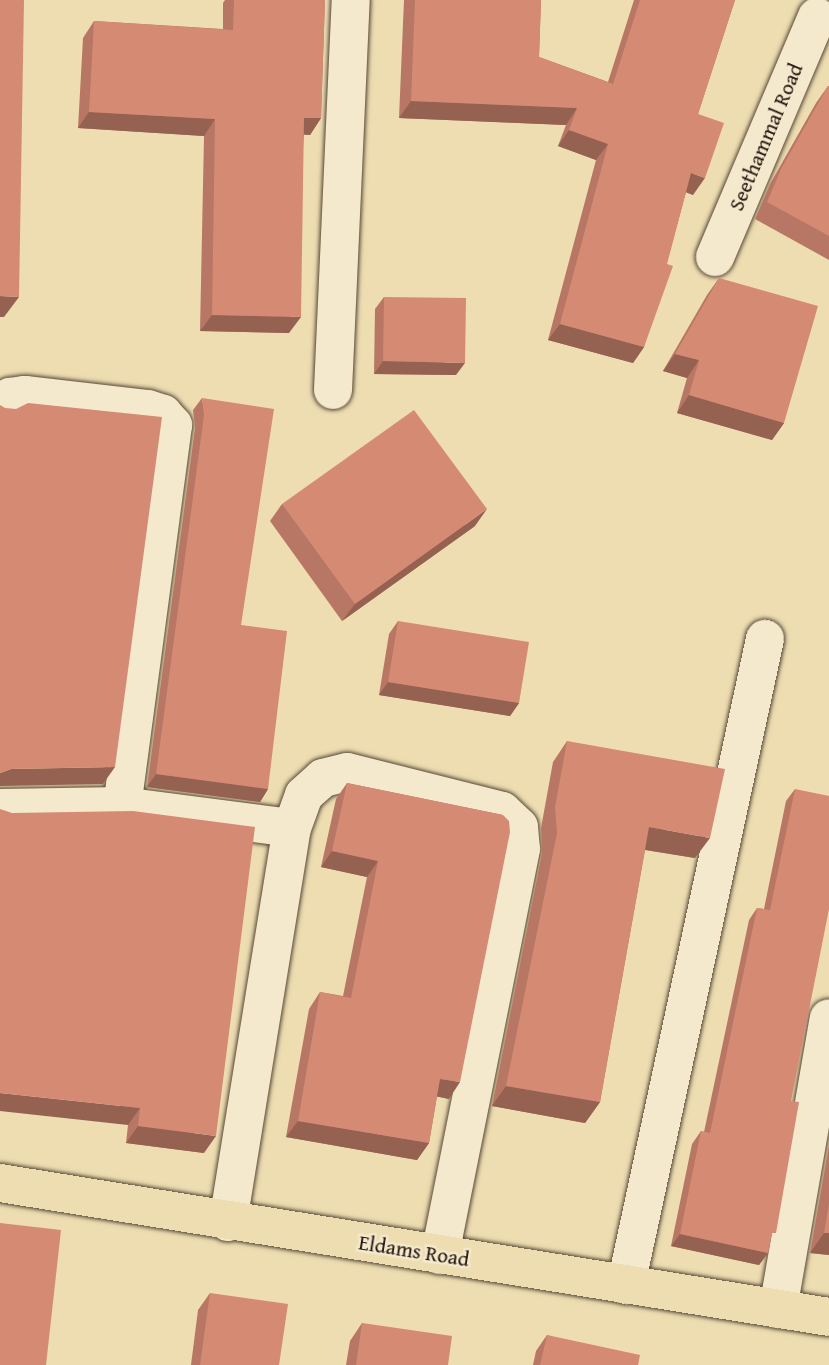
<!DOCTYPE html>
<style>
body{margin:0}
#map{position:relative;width:829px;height:1365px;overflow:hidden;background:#eeddb1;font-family:"Gentium Book Plus",serif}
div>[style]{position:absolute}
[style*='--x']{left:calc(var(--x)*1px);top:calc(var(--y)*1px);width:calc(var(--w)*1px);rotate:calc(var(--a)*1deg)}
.roads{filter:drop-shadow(0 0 2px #564838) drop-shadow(0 0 2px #564838)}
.minor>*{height:38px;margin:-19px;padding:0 19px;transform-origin:19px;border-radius:19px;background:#f4e9cc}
.major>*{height:38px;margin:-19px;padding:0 19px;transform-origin:19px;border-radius:19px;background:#eeddb1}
.wall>*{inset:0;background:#b77764}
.shaded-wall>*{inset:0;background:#956151}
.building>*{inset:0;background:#d58a74}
span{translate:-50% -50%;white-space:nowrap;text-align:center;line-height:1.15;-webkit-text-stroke:5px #f4e9cc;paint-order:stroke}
.street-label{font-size:21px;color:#231610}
</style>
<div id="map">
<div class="roads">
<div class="minor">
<div style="--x:715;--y:257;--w:261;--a:-67"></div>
<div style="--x:333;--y:390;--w:390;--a:-87.4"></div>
<div style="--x:0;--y:405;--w:13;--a:-39"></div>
<div style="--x:10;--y:397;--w:15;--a:-8"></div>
<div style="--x:25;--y:395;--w:124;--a:6.5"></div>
<div style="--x:148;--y:409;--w:16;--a:18"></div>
<div style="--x:163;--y:414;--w:15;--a:48"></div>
<div style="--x:173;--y:425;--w:384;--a:97.6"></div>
<div style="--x:0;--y:808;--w:122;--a:-0.9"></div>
<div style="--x:122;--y:806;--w:171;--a:7.4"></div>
<div style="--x:228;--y:1222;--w:399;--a:-80.8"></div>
<div style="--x:292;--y:828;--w:35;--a:-70"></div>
<div style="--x:304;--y:795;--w:25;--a:-42"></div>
<div style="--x:323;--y:778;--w:25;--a:-14"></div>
<div style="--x:347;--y:772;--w:160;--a:14.1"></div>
<div style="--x:502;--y:811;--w:23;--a:43"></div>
<div style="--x:519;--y:827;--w:22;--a:85"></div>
<div style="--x:521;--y:849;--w:414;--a:101.3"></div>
<div style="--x:626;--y:1285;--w:661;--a:-77.86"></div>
<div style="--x:778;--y:1309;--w:295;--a:-80.1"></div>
</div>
<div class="major">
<div style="--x:0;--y:1183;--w:840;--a:9.18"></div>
</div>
</div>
<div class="wall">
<div style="clip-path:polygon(225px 0,325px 0,321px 118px,310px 135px,304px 134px,289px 333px,200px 331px,204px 136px,78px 128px,83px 38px,94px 21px,223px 29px,223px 3px)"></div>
<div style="clip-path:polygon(404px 0,541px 0,539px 57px,608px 82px,634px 0,735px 0,698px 114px,693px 195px,686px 192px,644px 347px,633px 363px,548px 340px,596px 160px,558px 146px,566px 125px,399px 118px)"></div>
<div style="clip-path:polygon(828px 86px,829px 86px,829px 260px,755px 219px,770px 184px,816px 103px)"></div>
<div style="clip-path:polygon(719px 278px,784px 423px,772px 440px,677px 413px,687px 378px,663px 371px,707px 295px)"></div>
<div style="clip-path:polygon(384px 297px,456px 375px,374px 374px,375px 309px)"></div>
<div style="clip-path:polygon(202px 398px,268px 789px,260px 802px,147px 787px,195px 428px,193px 410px)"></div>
<div style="clip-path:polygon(282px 504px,475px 526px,342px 621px,270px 521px)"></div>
<div style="clip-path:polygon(398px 621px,519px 703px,510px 716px,379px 695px,389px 634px)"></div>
<div style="clip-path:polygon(567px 741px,695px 858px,645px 850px,600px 1102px,585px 1123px,492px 1106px,542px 853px,541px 828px,553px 762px)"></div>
<div style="clip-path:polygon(347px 783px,503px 815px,449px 1099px,437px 1096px,429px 1143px,417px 1160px,286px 1137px,309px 1009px,320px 992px,343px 996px,367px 877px,321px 867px,336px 799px)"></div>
<div style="clip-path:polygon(795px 789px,791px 1101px,770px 1241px,768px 1253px,759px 1265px,671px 1246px,692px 1144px,701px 1131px,704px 1132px,749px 920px,757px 908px,764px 909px,786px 801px)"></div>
<div style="clip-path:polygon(0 809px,204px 1153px,126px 1143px,128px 1125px)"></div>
<div style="clip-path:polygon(829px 1145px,829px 1255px,810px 1253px)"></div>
<div style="clip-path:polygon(210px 1293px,279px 1365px,191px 1365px,198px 1310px)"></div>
<div style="clip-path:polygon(362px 1323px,448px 1365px,346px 1365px,350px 1341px)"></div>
<div style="clip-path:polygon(547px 1335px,638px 1365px,533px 1365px,536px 1351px)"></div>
</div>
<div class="shaded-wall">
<div style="clip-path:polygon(411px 101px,577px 108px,566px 125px,399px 118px)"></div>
<div style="clip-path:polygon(89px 112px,215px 119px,204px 136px,78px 128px)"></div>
<div style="clip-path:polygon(304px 118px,321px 118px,310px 135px,293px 134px)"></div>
<div style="clip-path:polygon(569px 130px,608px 144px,596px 160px,558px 146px)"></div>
<div style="clip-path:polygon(691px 173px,705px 178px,693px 195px,680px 190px)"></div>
<div style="clip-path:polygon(0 296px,19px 297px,4px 317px,0 317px)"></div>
<div style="clip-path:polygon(212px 315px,301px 317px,289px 333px,200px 331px)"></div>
<div style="clip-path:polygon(560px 324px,644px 347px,633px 363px,548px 340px)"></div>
<div style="clip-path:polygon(675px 354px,699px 360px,687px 378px,663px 371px)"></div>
<div style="clip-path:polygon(383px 361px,465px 363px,456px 375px,374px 374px)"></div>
<div style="clip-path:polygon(689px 395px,784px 423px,772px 440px,677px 413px)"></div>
<div style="clip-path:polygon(487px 509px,475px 526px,342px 621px,355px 604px)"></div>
<div style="clip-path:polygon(388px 682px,519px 703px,510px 716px,379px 695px)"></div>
<div style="clip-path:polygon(115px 767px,103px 784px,0 786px,0 773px,11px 769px)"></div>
<div style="clip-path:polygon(156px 774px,268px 789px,260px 802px,147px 787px)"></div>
<div style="clip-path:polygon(649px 827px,710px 838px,695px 858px,634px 848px)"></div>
<div style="clip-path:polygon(332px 851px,378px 861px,367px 877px,321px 867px)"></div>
<div style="clip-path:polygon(440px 1079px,460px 1082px,449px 1099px,429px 1095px)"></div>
<div style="clip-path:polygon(506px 1086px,600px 1102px,585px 1123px,492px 1106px)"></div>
<div style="clip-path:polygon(0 1093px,140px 1108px,128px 1125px,0 1111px)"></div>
<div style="clip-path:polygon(298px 1121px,429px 1143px,417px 1160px,286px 1137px)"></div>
<div style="clip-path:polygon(138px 1126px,216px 1136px,204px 1153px,126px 1143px)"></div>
<div style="clip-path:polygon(824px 1233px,829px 1233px,829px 1255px,810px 1253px)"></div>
<div style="clip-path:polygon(680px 1234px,768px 1253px,759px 1265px,671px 1246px)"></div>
</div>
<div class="building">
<div style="clip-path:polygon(0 0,24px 0,19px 297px,0 296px)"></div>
<div style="clip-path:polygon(234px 0,325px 0,321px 118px,304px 118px,301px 317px,212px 315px,215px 119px,89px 112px,94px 21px,233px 30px)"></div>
<div style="clip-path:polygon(415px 0,541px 0,539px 57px,613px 84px,640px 0,735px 0,698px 114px,724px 123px,705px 178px,691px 173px,667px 264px,673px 266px,644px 347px,560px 324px,608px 144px,569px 130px,577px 108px,411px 101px)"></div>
<div style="clip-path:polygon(828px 86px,829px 86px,829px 236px,767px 202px,782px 167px)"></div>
<div style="clip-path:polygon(719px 278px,818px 306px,784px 423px,689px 395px,699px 360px,675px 354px)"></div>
<div style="clip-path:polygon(384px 297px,466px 298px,465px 363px,383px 361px)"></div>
<div style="clip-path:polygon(202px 398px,274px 409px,241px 625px,287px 631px,268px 789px,156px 774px,204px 415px)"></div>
<div style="clip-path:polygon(28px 403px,162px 417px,115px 767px,11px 769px,0 773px,0 405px,5px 408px,16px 409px)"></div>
<div style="clip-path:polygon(414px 410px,487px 509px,355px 604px,282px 504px)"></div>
<div style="clip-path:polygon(398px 621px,529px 642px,519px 703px,388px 682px)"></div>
<div style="clip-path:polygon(567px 741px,725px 769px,710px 838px,649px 827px,600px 1102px,506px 1086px,557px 833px,555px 807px)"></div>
<div style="clip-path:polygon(347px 783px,503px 815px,509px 821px,510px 832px,460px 1082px,440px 1079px,429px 1143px,298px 1121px,320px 992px,351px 998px,378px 861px,332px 851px)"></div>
<div style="clip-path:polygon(795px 789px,829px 796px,829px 909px,791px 1101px,799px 1102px,776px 1233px,772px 1233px,768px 1253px,680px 1234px,701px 1131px,710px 1133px,757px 908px,770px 910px)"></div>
<div style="clip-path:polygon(0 809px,12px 813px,133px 811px,255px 827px,216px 1136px,138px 1126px,140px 1108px,0 1093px)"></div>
<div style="clip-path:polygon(829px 1204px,829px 1233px,824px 1233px)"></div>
<div style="clip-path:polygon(0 1223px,61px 1230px,46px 1365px,0 1365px)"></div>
<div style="clip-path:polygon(210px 1293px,288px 1304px,279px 1365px,200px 1365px)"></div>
<div style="clip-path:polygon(362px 1323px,452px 1336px,448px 1365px,356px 1365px)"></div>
<div style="clip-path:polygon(547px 1335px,640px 1355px,638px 1365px,540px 1365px)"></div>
</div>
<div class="street-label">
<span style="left:766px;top:137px;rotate:-67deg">Seethammal Road</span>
<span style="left:414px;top:1251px;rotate:9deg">Eldams Road</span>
</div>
</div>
